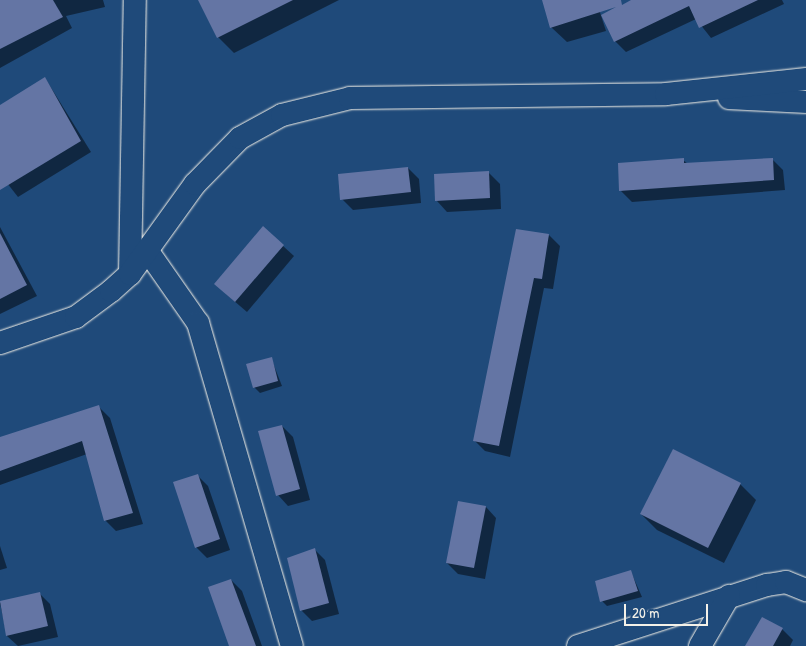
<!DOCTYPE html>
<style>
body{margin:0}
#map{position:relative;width:806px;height:646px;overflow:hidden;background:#1f4a7a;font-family:"Patrick Hand",sans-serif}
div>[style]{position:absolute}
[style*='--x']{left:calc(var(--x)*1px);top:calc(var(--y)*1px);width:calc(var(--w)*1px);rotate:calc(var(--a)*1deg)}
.shadow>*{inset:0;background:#0007}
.building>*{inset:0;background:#6475a4}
.roads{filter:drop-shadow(0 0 1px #f4f1e8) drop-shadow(0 0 1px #f4f1e8)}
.minor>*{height:22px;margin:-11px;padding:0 11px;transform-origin:11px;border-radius:11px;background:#1f4a7a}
span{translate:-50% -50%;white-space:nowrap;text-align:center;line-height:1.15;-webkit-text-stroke:5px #1f4a7a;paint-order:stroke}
.scale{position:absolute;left:624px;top:604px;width:84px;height:22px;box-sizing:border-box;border:2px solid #f4f1e8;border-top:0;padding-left:6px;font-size:15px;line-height:18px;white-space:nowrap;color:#f4f1e8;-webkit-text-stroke:4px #1f4a7a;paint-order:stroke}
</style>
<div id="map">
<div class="shadow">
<div style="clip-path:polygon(0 0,103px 0,105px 7px,66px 16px,72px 28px,0 68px)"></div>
<div style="clip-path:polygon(200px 0,339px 0,234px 53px,218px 37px)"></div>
<div style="clip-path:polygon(543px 0,596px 0,606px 31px,567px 42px,551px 27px)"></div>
<div style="clip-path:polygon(634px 0,782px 0,784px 4px,711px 38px,696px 19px,626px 52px,615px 41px)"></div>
<div style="clip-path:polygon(45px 78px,91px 152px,18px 197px,0 174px,0 106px)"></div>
<div style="clip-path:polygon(772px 159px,783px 170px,785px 190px,632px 202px,621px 191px,683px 160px,688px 164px)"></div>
<div style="clip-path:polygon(408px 168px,419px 179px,421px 203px,353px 210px,342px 199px)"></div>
<div style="clip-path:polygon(489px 173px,500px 184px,501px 209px,447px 212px,437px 201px)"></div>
<div style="clip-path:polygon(0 227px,37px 296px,0 314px)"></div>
<div style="clip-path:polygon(549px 235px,560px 246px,553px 289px,544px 288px,510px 457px,485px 451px,474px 440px)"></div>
<div style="clip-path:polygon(283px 246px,294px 256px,247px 312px,226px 294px)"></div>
<div style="clip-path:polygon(271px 358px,282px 386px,260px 393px,254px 387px)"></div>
<div style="clip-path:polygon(99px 407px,110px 418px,143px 524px,116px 531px,105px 520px,87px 454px,0 485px,0 438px)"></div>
<div style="clip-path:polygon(282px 426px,293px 437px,310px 500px,288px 506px,278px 495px)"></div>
<div style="clip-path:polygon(673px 451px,740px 484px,756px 500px,724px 563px,657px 530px,641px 514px)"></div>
<div style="clip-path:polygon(198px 476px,208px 486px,230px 550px,207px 558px,196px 547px)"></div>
<div style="clip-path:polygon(486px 507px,496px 518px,485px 579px,458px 574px,447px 563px)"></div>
<div style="clip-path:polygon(0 546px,7px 568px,0 570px)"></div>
<div style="clip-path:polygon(314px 549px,325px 560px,339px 614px,312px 621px,301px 610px)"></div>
<div style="clip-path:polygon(631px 572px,642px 597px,607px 606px,602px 601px)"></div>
<div style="clip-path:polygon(231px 580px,242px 591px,262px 646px,231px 646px)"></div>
<div style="clip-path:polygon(39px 593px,50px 604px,58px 637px,18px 646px,7px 636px,0 603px)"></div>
<div style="clip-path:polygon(782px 629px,793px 640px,790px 646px,747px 646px)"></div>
</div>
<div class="building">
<div style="clip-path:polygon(0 0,53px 0,63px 17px,0 49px)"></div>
<div style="clip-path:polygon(198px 0,293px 0,217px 38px)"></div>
<div style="clip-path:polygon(542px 0,621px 0,622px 5px,631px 0,758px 0,699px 28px,689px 6px,614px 42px,601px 15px,616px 7px,550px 28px)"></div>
<div style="clip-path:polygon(45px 77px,81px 141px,0 190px,0 105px)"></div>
<div style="clip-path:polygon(684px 158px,684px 163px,773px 158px,774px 180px,619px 191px,618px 163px)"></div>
<div style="clip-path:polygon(408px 167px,411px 192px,340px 200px,338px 174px)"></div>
<div style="clip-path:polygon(489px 171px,490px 198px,435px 201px,434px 174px)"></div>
<div style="clip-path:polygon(263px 226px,284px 245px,235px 302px,214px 284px)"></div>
<div style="clip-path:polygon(516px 229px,549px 234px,542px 279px,534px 278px,499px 446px,473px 441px)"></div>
<div style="clip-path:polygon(0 233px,27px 285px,0 299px)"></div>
<div style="clip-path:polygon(272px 357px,278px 381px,253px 388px,246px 364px)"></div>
<div style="clip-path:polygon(99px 405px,133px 513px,104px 521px,82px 441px,0 471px,0 437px)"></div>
<div style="clip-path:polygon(282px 425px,300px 489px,276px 496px,258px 431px)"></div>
<div style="clip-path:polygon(673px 449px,741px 483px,708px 548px,640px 514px)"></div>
<div style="clip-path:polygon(198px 474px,220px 539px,195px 548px,173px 482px)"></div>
<div style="clip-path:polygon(458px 501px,486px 506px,474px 568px,446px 563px)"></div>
<div style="clip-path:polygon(315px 548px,329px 603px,300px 611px,287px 558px)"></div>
<div style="clip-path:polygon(631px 570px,638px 591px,600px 602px,595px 581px)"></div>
<div style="clip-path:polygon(231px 579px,256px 646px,229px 646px,208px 587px)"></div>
<div style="clip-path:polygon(40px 592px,48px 626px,6px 636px,0 601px)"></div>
<div style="clip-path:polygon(762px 617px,783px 628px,773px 646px,745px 646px)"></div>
</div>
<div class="roads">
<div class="minor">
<div style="--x:729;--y:98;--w:77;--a:3"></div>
<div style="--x:147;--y:250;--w:89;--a:55.1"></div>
<div style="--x:198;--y:323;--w:336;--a:73.8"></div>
<div style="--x:130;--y:274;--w:274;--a:-89"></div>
<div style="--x:0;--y:343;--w:80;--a:-18.9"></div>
<div style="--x:76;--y:317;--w:44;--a:-36.6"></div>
<div style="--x:111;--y:291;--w:25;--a:-42"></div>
<div style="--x:130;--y:274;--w:111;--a:-54.2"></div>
<div style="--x:195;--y:184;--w:64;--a:-45.6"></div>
<div style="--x:240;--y:138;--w:48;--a:-28.7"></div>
<div style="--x:282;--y:115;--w:70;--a:-14"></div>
<div style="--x:350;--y:98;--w:316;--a:-0.7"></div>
<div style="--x:666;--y:94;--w:141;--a:-6.1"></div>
<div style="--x:578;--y:646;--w:199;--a:-17.9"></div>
<div style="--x:767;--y:585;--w:19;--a:-9"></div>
<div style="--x:786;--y:582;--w:22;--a:22"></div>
<div style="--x:700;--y:646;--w:58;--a:-59.9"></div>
</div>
</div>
<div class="scale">20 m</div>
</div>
